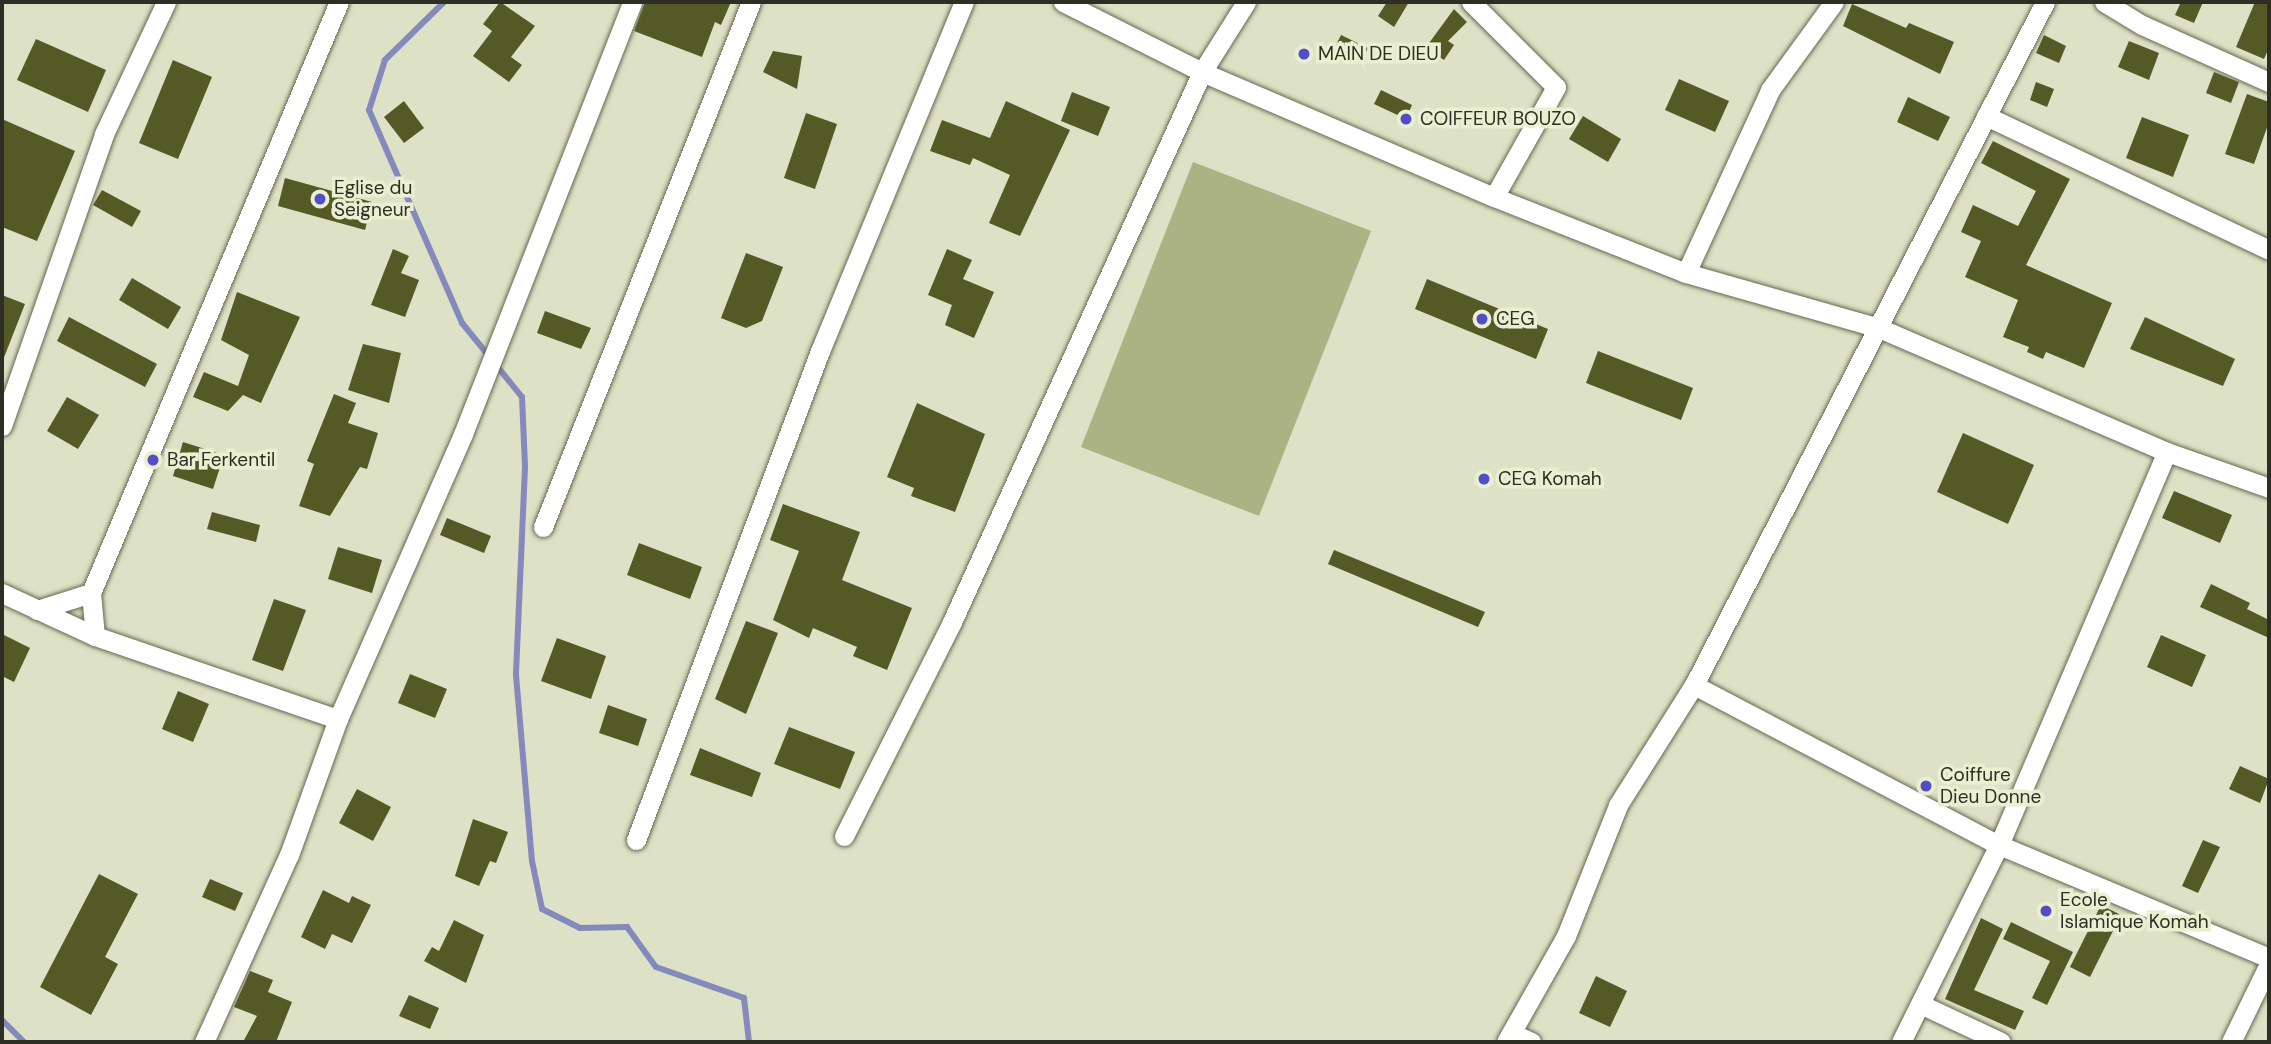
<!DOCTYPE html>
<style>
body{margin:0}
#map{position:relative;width:2271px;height:1044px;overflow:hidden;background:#dde1c5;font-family:"DM Sans",sans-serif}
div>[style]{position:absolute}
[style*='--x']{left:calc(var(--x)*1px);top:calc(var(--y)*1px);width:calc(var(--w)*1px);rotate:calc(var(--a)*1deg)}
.green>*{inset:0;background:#abb283}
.stream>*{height:6px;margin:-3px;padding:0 3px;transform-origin:3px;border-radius:3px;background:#848abb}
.building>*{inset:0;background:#545a26}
.roads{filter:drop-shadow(0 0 2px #65684f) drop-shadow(0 0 2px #65684f)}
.minor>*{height:19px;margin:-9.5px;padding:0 9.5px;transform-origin:9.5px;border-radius:9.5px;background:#fff}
.dots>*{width:19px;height:19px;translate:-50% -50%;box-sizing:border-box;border:4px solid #eaefd2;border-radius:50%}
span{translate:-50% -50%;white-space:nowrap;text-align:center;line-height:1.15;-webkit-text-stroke:7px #eaefd2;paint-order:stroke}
.poi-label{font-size:19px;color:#2d2e24}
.left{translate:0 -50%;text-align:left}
.frame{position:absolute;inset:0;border:4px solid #2d2e24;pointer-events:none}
</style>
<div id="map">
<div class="green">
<div style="clip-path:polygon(1193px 162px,1371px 231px,1259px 516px,1081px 447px)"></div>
</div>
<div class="stream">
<div style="--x:444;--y:2;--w:83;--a:135.5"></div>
<div style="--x:385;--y:60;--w:52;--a:107.7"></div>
<div style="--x:369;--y:110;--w:232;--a:66.4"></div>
<div style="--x:462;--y:323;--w:43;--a:50.7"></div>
<div style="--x:496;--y:365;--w:41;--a:50.9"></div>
<div style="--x:522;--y:397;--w:70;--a:87.5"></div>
<div style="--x:525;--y:467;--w:208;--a:92.5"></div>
<div style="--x:516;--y:675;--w:187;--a:85.1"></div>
<div style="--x:532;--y:861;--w:49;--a:78.2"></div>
<div style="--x:542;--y:909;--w:42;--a:26.6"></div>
<div style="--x:580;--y:928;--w:47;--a:-1.2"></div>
<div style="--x:627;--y:927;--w:49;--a:54.1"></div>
<div style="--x:656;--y:967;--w:93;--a:19.4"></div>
<div style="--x:744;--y:998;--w:44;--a:83.5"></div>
<div style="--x:2;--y:1020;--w:31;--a:45"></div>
</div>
<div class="building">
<div style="clip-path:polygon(500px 2px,535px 26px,511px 57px,522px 65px,509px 82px,473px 56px,492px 31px,483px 24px)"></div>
<div style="clip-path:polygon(645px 2px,731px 2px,721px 25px,715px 22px,702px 57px,634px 31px)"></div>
<div style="clip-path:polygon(1387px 2px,1409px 2px,1394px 27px,1378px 16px)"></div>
<div style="clip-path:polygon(2181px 2px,2203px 2px,2194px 23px,2175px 15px)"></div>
<div style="clip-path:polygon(2255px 2px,2269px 2px,2269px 48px,2264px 59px,2236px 47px)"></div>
<div style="clip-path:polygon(1852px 4px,1906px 28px,1909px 23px,1954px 42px,1940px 74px,1843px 26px)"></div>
<div style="clip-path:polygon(1454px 9px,1467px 22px,1448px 41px,1454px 45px,1444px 60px,1435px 54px,1428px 61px,1421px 54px)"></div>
<div style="clip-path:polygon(1341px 35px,1368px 48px,1361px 62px,1334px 49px)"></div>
<div style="clip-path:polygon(2044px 35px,2066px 46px,2059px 63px,2036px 53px)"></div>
<div style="clip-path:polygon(36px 39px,106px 70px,88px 112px,17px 80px)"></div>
<div style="clip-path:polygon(2129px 41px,2159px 53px,2149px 80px,2118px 67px)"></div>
<div style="clip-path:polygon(773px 51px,802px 56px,797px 89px,763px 72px)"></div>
<div style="clip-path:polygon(173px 60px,212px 77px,178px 159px,139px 143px)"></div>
<div style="clip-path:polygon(2214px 72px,2239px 82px,2231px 103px,2206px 93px)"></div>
<div style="clip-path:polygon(1679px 79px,1729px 101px,1715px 132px,1665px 110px)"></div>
<div style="clip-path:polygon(2036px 82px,2054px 89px,2047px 107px,2030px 100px)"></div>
<div style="clip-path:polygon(1381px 90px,1412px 105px,1406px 119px,1374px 104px)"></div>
<div style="clip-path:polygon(1072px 92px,1110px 107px,1098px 136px,1061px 121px)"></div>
<div style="clip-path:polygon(2247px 94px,2269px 102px,2269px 122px,2254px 164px,2225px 154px)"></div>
<div style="clip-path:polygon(1908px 97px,1950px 117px,1938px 141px,1897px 122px)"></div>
<div style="clip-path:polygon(404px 101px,424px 128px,404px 143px,384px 117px)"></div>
<div style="clip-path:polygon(1006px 101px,1070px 130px,1020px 236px,989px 223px,1010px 175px,973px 158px,970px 165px,930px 151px,942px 120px,990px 138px)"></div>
<div style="clip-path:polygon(806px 113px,837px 124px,815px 189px,784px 178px)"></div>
<div style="clip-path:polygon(1583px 116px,1621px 139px,1608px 162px,1569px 139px)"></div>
<div style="clip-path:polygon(2142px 117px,2189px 135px,2173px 177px,2126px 158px)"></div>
<div style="clip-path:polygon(2px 119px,75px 151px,37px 241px,2px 227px)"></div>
<div style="clip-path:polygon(1993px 141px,2070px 179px,2026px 265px,2112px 303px,2084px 368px,2046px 352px,2043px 359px,2027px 352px,2029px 347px,2003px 337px,2018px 300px,1965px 277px,1981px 241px,1961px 232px,1973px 205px,2018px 226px,2036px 191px,1981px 163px)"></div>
<div style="clip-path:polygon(285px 178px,372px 202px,365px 230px,278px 206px)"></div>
<div style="clip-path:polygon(102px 190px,141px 211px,132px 227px,93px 205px)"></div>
<div style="clip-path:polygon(393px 249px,409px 256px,401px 273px,419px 280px,405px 317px,371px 305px)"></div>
<div style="clip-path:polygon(947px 249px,972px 260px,963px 279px,994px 292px,974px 338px,945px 325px,952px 305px,928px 295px)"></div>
<div style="clip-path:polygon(746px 253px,783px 267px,762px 321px,746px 328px,721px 318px)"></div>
<div style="clip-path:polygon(132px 278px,181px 307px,168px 329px,119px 300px)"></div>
<div style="clip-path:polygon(1427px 279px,1548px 329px,1536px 359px,1415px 309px)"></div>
<div style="clip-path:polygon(237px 292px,300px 317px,261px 403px,243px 395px,228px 411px,193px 397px,204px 372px,238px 386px,249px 355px,221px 340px)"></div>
<div style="clip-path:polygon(2px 295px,25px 304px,3px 360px,2px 360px)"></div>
<div style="clip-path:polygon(545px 311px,591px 328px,581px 349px,537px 333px)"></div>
<div style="clip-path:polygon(69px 317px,157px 364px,145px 387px,57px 341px)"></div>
<div style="clip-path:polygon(2145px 317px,2235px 359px,2223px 386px,2130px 349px)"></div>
<div style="clip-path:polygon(363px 344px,401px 353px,389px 403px,348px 390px)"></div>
<div style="clip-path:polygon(1598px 351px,1693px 388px,1681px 420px,1586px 383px)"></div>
<div style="clip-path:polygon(334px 394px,356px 403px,348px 423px,378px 433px,367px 469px,360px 467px,330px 516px,299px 506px,314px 464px,307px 461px)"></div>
<div style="clip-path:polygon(67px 397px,99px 415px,78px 449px,47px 431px)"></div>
<div style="clip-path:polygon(917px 403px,985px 434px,955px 512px,911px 496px,914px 488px,887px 477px)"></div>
<div style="clip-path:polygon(1963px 433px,2034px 465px,2008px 524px,1937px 492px)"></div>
<div style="clip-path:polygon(183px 442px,224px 455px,213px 489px,173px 476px)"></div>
<div style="clip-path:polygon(2174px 491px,2232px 515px,2220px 543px,2162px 518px)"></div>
<div style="clip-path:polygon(783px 504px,860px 532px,842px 580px,912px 608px,887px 670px,853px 656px,857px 647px,813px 628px,809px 638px,773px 620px,799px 551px,770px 540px)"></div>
<div style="clip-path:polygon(212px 512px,260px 525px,256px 542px,207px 529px)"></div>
<div style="clip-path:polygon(447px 518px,491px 536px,484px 553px,440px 535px)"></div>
<div style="clip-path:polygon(639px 543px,702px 567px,690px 599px,627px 575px)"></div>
<div style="clip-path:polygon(338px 547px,382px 560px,372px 593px,328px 579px)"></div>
<div style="clip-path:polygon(1334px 550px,1485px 612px,1478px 627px,1328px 564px)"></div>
<div style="clip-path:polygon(2211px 584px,2250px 603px,2247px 609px,2269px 620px,2269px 638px,2200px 607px)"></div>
<div style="clip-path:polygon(274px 599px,306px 610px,283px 671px,252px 660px)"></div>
<div style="clip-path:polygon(746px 621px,778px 633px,746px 714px,715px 699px)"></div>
<div style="clip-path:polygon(2px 634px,30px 648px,14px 682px,2px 676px)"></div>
<div style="clip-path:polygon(2161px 635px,2206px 655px,2192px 687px,2147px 667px)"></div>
<div style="clip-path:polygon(557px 638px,606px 656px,591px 699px,541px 681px)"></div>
<div style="clip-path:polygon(410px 674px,447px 689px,435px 718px,398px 703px)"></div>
<div style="clip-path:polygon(178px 691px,209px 704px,193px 742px,162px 729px)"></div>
<div style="clip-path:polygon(608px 705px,647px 719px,638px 746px,599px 733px)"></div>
<div style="clip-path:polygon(789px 727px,855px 752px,840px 789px,774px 764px)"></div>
<div style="clip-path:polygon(700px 748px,761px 773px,752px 797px,690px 775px)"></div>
<div style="clip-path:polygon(2240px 766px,2269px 779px,2260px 803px,2229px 789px)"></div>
<div style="clip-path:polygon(357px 789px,391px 807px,373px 841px,339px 823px)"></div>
<div style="clip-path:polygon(473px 819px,508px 832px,496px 863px,490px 861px,479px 886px,455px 876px)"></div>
<div style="clip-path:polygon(2203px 840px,2220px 847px,2198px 893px,2182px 886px)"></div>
<div style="clip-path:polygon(99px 874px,138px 894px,105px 957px,118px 964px,91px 1015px,40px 987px)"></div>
<div style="clip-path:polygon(210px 879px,243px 893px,235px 911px,202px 897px)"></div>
<div style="clip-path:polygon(323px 890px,349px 903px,352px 896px,371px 905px,352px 943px,332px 934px,325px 949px,301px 937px)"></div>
<div style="clip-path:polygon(2101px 905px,2121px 915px,2090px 977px,2070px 967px)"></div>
<div style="clip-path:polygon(1981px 918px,2003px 929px,1974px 990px,2024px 1011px,2015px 1030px,1945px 999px)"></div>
<div style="clip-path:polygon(454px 920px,484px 935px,466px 983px,424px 961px,432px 947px,439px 951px)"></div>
<div style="clip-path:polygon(2011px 922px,2073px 952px,2047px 1005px,2032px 998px,2050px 961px,2003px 939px)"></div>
<div style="clip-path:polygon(250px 971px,273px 980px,268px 992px,292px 1002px,276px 1042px,243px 1042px,257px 1016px,234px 1007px)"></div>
<div style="clip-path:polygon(1596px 976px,1627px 991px,1610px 1027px,1579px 1013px)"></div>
<div style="clip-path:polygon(409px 995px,439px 1008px,430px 1029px,399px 1016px)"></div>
</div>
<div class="roads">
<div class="minor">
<div style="--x:1063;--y:2;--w:156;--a:26.7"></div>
<div style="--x:1202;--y:72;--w:318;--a:23.2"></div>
<div style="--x:1494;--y:197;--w:206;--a:21.6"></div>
<div style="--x:1686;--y:273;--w:201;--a:15.9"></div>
<div style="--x:1879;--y:328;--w:314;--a:23.3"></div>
<div style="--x:2167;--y:452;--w:108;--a:19.4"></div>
<div style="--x:1471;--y:2;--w:120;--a:45"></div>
<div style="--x:1556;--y:87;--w:126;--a:119.4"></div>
<div style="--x:2104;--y:2;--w:44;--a:31.2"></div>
<div style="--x:2142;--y:25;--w:139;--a:24.2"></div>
<div style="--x:1986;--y:116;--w:313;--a:25.3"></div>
<div style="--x:1686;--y:273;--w:201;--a:-65.3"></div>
<div style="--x:1770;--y:90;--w:109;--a:-54"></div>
<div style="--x:2;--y:426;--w:309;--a:-70.7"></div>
<div style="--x:104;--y:134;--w:146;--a:-64.8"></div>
<div style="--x:543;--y:527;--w:565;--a:-68.39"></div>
<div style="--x:2;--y:593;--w:102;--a:24.8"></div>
<div style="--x:95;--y:636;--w:257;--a:18.9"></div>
<div style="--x:91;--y:593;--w:43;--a:84.7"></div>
<div style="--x:37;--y:610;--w:57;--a:-17.5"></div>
<div style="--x:91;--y:593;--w:641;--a:-67.24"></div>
<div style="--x:1694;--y:685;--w:344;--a:27.7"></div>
<div style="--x:1999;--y:845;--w:293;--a:22.7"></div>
<div style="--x:844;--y:836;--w:240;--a:-63.2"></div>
<div style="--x:952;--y:622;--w:604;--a:-65.56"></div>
<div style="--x:1202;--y:72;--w:83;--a:-57.8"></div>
<div style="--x:636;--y:840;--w:522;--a:-69.38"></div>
<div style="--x:820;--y:351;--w:378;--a:-67.6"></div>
<div style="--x:1920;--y:1004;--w:89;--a:25.1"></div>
<div style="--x:1511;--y:1033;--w:22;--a:24"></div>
<div style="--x:204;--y:1042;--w:205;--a:-65.6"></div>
<div style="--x:289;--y:855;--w:145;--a:-70.2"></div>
<div style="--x:338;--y:719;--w:311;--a:-66.3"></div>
<div style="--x:463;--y:434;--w:464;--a:-68.6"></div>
<div style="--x:1506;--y:1042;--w:122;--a:-60.5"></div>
<div style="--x:1566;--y:936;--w:141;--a:-68.3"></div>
<div style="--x:1618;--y:805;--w:142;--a:-57.7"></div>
<div style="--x:1694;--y:685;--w:768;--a:-62.8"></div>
<div style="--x:1901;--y:1042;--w:220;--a:-63.6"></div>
<div style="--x:1999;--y:845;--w:427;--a:-66.9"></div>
<div style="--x:2231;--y:1042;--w:87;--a:-64"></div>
</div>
</div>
<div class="dots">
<div style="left:1304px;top:54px;background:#524fc6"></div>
<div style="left:1406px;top:119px;background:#524fc6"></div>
<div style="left:320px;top:199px;background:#524fc6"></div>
<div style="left:1482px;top:319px;background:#524fc6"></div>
<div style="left:153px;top:460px;background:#524fc6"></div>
<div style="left:1484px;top:479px;background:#524fc6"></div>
<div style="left:1926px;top:786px;background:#524fc6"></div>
<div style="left:2046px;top:911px;background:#524fc6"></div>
</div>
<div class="poi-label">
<span class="left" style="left:1318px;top:54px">MAIN DE DIEU</span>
<span class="left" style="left:1420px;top:119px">COIFFEUR BOUZO</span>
<span class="left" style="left:334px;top:199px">Eglise du<br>Seigneur</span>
<span class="left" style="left:1496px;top:319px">CEG</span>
<span class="left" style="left:167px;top:460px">Bar Ferkentil</span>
<span class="left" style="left:1498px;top:479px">CEG Komah</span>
<span class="left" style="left:1940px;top:786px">Coiffure<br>Dieu Donne</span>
<span class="left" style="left:2060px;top:911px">Ecole<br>Islamique Komah</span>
</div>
<div class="frame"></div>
</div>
